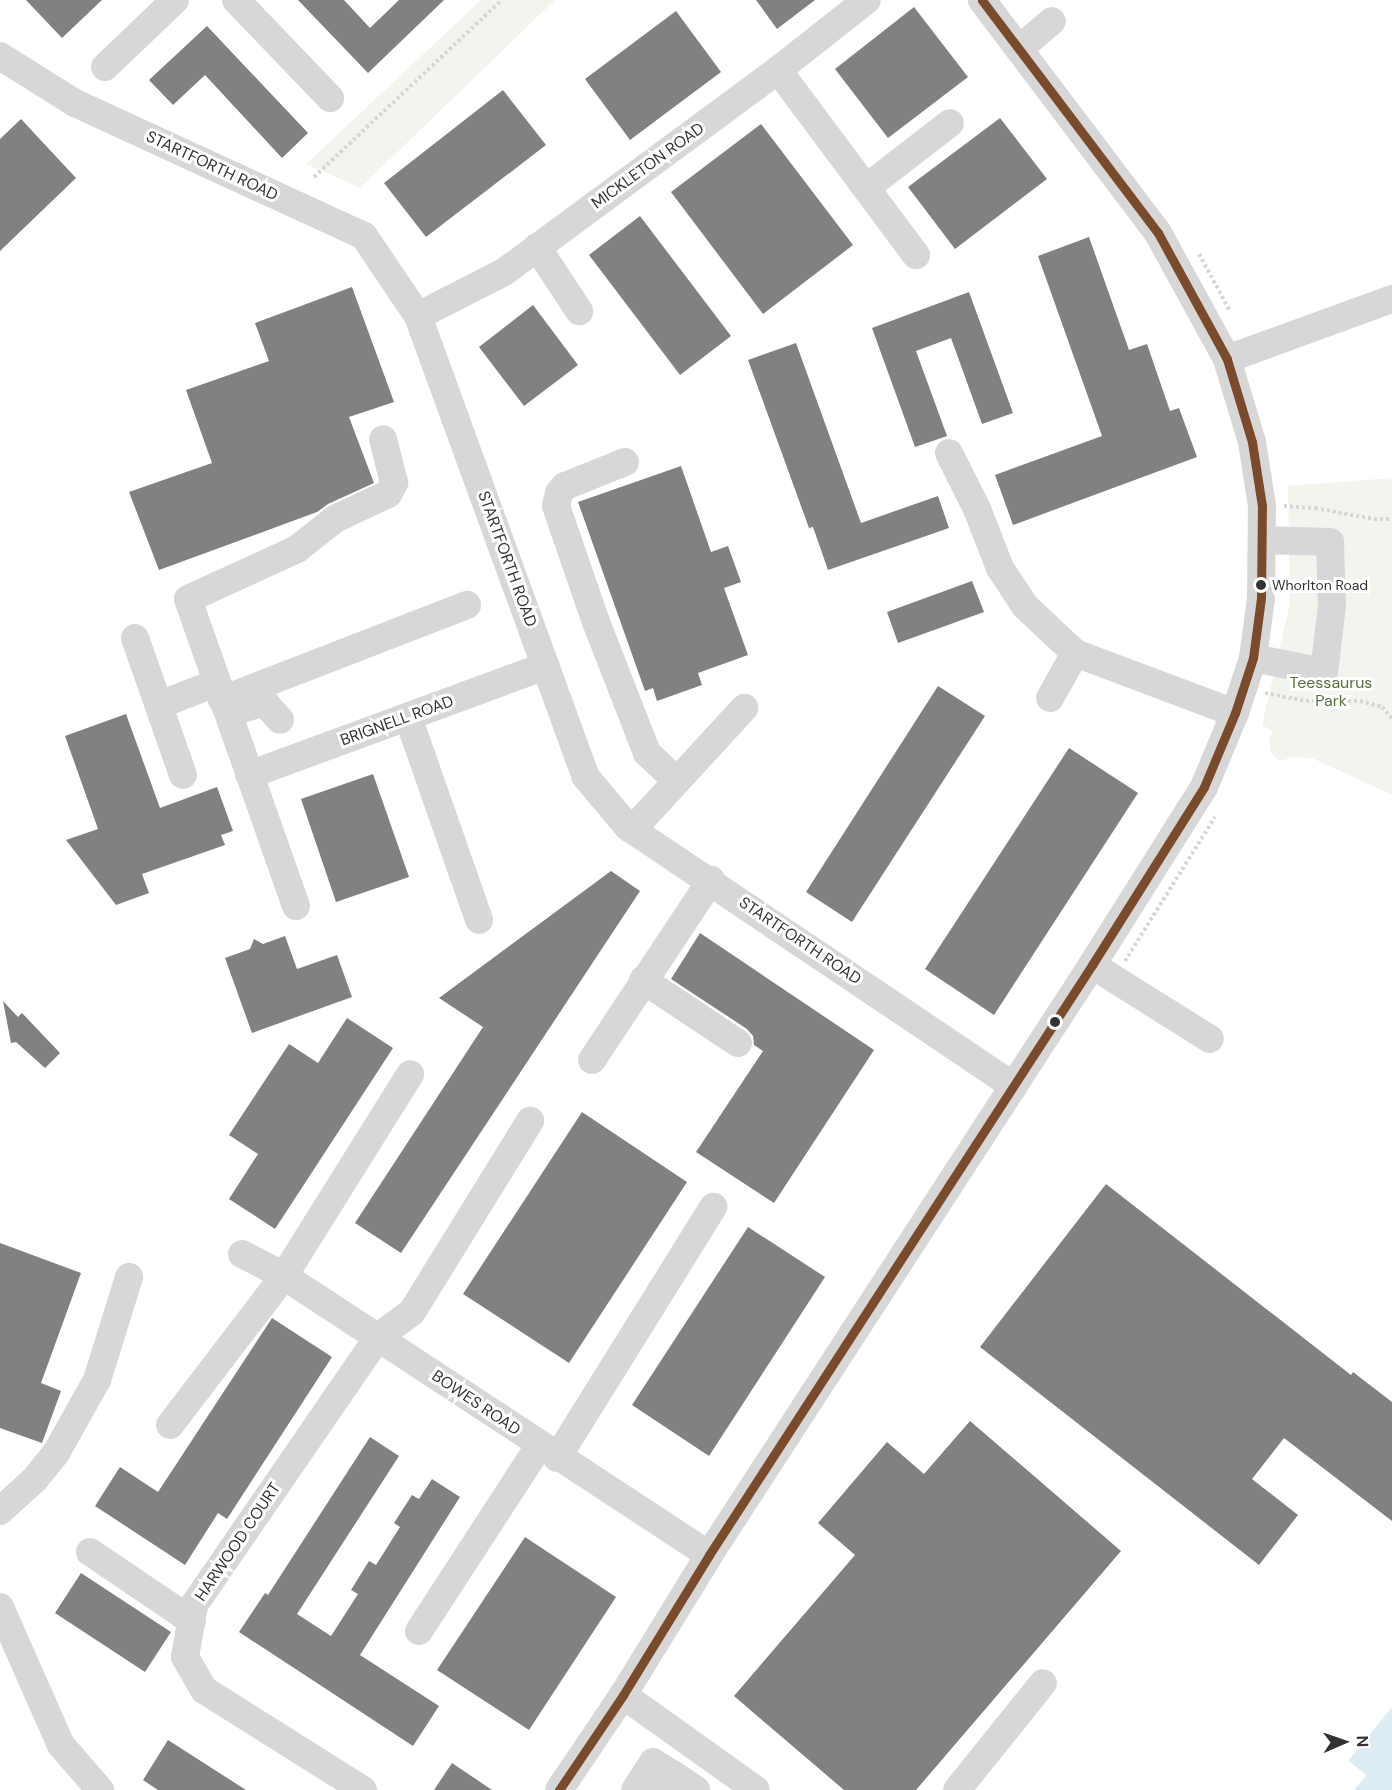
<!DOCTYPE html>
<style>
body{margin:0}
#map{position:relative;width:1392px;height:1790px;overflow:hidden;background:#fff;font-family:"DM Sans",sans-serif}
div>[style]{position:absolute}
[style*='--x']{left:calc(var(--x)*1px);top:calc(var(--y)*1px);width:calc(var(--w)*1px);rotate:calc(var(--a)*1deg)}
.green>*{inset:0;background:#f1f5ed}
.water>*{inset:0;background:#ddebf3}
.building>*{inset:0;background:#818181}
.path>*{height:4px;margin-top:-2px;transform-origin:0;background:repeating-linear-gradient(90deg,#d6d6d6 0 3px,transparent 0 6px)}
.minor>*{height:28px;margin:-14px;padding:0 14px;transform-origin:14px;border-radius:14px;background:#d7d7d7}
.bus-1>*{height:9px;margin:-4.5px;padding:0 4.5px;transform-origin:4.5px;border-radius:4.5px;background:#7a4b2a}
.dots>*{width:16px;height:16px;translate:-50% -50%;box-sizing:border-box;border:3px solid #fff;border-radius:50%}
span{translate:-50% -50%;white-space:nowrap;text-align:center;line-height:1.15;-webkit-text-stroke:6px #fff;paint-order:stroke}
.bus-label{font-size:14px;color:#333}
.left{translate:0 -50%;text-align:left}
.street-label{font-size:16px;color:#333}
.park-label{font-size:16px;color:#56703f}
.north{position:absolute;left:1314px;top:1712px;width:60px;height:60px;-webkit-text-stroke:4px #fff;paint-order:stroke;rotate:88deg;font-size:16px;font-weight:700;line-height:24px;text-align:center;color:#333}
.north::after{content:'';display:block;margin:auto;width:21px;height:27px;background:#333;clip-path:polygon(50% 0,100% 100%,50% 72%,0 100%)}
</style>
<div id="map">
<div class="green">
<div style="clip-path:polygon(481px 0,555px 0,360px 188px,306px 164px)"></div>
<div style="clip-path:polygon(1392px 478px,1392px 795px,1312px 758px,1292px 757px,1281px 761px,1271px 754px,1269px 740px,1273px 731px,1262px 725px,1290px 603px,1288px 486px)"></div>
</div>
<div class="water">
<div style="clip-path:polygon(1392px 1707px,1392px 1790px,1354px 1790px,1367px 1775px,1348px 1761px)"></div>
</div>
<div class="building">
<div style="clip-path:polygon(26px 0,102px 0,62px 38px)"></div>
<div style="clip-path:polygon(298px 0,344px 0,370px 28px,399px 0,444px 0,368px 73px)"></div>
<div style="clip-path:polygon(756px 0,815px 0,777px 29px)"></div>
<div style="clip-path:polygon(914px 7px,968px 77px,888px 138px,835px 69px)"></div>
<div style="clip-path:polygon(676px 11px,721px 72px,630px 140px,585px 79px)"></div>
<div style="clip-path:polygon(207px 26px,308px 133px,282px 158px,205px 75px,173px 105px,149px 80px)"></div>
<div style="clip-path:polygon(503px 90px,546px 145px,426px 237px,384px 183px)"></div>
<div style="clip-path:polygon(1000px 118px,1047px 179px,955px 249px,908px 187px)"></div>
<div style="clip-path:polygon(21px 119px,76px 178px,0 251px,0 139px)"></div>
<div style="clip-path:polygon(761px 124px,853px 245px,763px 314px,671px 192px)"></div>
<div style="clip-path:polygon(640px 216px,731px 336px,680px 375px,589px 255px)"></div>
<div style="clip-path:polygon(1089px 237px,1129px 350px,1147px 344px,1170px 411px,1179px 408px,1197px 457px,1013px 525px,995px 475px,1102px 436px,1038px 256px)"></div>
<div style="clip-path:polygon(352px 287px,394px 402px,349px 417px,374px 483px,328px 504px,317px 512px,159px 570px,129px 492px,212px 463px,186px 390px,269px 361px,255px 323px)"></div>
<div style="clip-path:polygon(969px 292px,1013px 413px,982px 424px,951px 338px,916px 351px,947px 436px,915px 447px,872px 328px)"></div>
<div style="clip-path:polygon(533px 305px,578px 365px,524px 406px,479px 347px)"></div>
<div style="clip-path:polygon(796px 343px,861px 523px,938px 496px,949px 528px,828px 570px,813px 527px,809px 528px,748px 360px)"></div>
<div style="clip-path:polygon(681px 466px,711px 552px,728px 546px,741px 582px,724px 588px,748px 655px,698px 673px,702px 685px,657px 701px,653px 688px,645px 691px,578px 502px)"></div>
<div style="clip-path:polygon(972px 581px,984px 612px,898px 643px,887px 612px)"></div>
<div style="clip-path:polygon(938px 686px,985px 716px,852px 922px,806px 892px)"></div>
<div style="clip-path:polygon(126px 714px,160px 808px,217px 787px,233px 831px,221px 835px,225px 845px,142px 874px,149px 893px,116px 905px,66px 840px,98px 829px,65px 736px)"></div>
<div style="clip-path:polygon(1069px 748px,1138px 793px,994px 1015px,925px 969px)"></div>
<div style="clip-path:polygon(373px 774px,409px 877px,336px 902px,301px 799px)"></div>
<div style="clip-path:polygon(611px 871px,640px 891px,401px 1253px,355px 1223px,483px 1027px,439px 998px)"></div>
<div style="clip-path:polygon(700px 933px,874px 1050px,774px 1203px,696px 1152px,763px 1051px,754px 1045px,753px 1036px,747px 1029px,671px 979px)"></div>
<div style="clip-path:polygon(285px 936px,297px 969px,337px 955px,352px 997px,252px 1033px,225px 958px,250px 949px,254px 939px,263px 944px)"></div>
<div style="clip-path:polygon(3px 1001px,18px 1017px,22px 1013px,60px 1053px,45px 1068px,16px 1042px,11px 1043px)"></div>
<div style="clip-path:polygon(347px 1018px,393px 1048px,275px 1229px,229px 1199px,258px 1154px,229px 1135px,289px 1044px,318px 1063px)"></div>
<div style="clip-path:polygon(582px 1112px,687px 1182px,569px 1363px,463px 1294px)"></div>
<div style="clip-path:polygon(1106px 1184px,1351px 1375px,1353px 1372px,1392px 1402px,1392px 1521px,1284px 1438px,1252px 1479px,1298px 1515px,1259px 1565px,980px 1347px)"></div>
<div style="clip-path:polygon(748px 1227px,825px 1277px,709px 1456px,632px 1405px)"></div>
<div style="clip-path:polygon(0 1243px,81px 1273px,41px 1383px,61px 1391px,42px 1443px,0 1428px)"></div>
<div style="clip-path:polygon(272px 1318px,332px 1357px,227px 1519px,218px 1513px,185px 1565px,95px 1506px,120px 1467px,158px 1492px)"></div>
<div style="clip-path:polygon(970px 1421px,1121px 1551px,916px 1790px,844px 1790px,734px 1696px,855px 1555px,818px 1523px,887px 1442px,924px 1474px)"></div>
<div style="clip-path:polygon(370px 1437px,399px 1456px,297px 1614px,331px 1636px,358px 1594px,351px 1590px,369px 1561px,376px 1565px,400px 1527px,394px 1523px,412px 1495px,419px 1499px,432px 1479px,460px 1497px,360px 1655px,439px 1706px,413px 1746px,239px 1632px,265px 1593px,268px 1595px)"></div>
<div style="clip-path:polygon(525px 1537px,616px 1597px,529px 1730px,437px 1670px)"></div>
<div style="clip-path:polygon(81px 1573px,171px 1632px,145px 1672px,55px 1613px)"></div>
<div style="clip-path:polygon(168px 1740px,246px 1790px,158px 1790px,143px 1780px)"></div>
<div style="clip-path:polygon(452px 1763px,492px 1790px,434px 1790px)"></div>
</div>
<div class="path">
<div style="--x:314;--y:177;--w:258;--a:-43.3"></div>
<div style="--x:1199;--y:254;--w:65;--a:61.5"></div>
<div style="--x:1284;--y:506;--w:31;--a:4"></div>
<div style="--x:1315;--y:508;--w:60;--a:10.6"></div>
<div style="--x:1374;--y:519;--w:18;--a:0"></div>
<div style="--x:1265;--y:693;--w:42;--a:11"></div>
<div style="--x:1306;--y:701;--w:54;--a:0"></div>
<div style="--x:1360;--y:701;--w:23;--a:15"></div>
<div style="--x:1382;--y:707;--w:15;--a:48"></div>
<div style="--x:1125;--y:961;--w:170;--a:-58"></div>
</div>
<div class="minor">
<div style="--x:236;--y:0;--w:136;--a:46.2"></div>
<div style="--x:1019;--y:49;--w:43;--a:-40.3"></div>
<div style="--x:0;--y:56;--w:89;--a:32.1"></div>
<div style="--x:75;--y:103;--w:318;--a:24.7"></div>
<div style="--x:364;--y:236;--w:97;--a:56"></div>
<div style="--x:418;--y:316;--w:489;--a:70"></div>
<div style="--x:585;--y:776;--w:67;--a:49.9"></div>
<div style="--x:628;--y:827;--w:465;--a:33.9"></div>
<div style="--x:105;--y:67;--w:97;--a:-43.7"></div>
<div style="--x:778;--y:70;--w:231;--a:53.3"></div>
<div style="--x:866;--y:188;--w:106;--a:-37.7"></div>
<div style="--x:537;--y:247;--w:77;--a:56.7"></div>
<div style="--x:418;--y:316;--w:97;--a:-27.1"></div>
<div style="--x:504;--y:272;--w:340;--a:-36.4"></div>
<div style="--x:778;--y:70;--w:113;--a:-38.2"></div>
<div style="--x:1227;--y:359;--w:176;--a:-20"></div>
<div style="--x:949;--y:453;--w:63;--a:63.4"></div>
<div style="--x:977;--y:509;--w:63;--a:68.7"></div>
<div style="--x:1000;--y:568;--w:45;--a:56.7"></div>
<div style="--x:1025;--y:606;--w:69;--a:43.2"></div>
<div style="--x:1075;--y:653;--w:171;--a:20.6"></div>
<div style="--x:625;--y:462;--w:65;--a:158.2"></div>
<div style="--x:565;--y:486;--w:9;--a:131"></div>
<div style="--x:559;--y:493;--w:13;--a:103"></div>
<div style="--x:556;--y:506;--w:123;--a:71"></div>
<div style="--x:596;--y:622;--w:141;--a:68.7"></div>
<div style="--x:647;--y:753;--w:41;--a:43"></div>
<div style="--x:135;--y:638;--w:145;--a:70.7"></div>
<div style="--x:1253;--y:658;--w:72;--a:11.2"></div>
<div style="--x:1324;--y:672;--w:66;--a:-83.1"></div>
<div style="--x:1332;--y:606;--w:64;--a:-91.8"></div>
<div style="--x:1330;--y:542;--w:67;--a:-178.3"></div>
<div style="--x:1050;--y:698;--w:51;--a:-60.9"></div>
<div style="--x:222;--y:700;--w:263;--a:-21.2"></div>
<div style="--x:159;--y:705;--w:61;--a:-21.1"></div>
<div style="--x:232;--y:712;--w:34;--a:-17"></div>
<div style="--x:264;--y:702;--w:24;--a:48"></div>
<div style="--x:408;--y:717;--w:215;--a:70.7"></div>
<div style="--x:249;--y:775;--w:316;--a:-20.2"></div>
<div style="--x:632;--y:830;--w:166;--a:-47.4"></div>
<div style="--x:296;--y:906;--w:325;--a:-109.4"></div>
<div style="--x:188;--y:599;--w:120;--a:-24.6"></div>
<div style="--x:297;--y:549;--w:48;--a:-38.3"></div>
<div style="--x:335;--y:519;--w:59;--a:-25.3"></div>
<div style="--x:388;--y:494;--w:13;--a:-61"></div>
<div style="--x:394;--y:483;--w:45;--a:-104"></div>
<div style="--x:1092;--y:965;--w:139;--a:32.1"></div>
<div style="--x:643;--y:980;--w:114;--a:33.6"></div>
<div style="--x:592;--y:1060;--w:216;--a:-56.5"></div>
<div style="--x:242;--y:1254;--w:47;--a:27.6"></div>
<div style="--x:284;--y:1276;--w:508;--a:33.28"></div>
<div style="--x:170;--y:1425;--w:188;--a:-52.6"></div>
<div style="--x:284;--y:1276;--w:238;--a:-58"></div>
<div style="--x:557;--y:1458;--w:296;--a:-58.1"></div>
<div style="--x:0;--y:1511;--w:47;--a:-42.4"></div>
<div style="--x:35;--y:1479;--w:33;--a:-51"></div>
<div style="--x:56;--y:1453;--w:84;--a:-60.7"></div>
<div style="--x:97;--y:1380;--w:108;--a:-72.7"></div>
<div style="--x:90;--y:1552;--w:123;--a:34.1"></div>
<div style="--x:0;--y:1607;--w:151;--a:66.2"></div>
<div style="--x:61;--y:1745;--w:60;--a:49.1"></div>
<div style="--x:419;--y:1631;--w:221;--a:-57"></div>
<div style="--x:623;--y:1695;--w:163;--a:35.5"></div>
<div style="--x:674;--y:1775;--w:27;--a:34"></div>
<div style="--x:363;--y:1790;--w:188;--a:-147.8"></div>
<div style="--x:204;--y:1690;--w:38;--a:-120"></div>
<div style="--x:185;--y:1657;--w:53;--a:-80.2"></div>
<div style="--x:194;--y:1605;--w:325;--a:-55.5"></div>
<div style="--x:378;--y:1337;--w:42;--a:-36.3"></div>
<div style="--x:412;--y:1312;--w:225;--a:-58.3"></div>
<div style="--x:559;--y:1790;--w:115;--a:-56"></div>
<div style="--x:623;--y:1695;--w:164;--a:-58.4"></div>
<div style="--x:709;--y:1555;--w:703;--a:-57.01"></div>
<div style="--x:1092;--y:965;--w:210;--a:-57.8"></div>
<div style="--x:1204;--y:787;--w:80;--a:-67.3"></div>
<div style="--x:1235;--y:713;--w:58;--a:-71.9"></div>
<div style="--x:1253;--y:658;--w:61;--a:-82.4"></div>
<div style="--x:1261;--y:598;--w:92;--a:-89.4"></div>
<div style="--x:1262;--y:506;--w:65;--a:-98.9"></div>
<div style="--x:1252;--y:442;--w:87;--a:-106.8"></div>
<div style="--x:1227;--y:359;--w:144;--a:-118.7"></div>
<div style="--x:1158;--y:233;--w:292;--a:-127.1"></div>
<div style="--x:635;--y:1790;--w:33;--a:-57"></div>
<div style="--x:653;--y:1762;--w:25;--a:32"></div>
<div style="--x:674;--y:1775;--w:18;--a:124"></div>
<div style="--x:957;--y:1790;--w:137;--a:-51.2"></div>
</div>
<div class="bus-1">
<div style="--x:559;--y:1790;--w:115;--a:-56"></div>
<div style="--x:623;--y:1695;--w:164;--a:-58.4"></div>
<div style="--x:709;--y:1555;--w:703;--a:-57.01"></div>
<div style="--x:1092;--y:965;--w:210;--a:-57.8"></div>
<div style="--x:1204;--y:787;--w:80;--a:-67.3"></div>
<div style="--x:1235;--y:713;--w:58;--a:-71.9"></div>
<div style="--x:1253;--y:658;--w:61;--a:-82.4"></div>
<div style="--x:1261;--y:598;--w:92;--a:-89.4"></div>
<div style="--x:1262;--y:506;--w:65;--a:-98.9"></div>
<div style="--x:1252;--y:442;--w:87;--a:-106.8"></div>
<div style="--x:1227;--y:359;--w:144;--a:-118.7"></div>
<div style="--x:1158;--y:233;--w:292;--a:-127.1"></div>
</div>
<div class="dots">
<div style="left:1261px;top:585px;background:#333"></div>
<div style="left:1055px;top:1022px;background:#333"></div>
</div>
<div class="bus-label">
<span class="left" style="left:1272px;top:585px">Whorlton Road</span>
</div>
<div class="street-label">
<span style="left:212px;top:166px;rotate:25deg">STARTFORTH ROAD</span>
<span style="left:648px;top:166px;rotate:-36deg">MICKLETON ROAD</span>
<span style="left:507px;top:559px;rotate:70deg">STARTFORTH ROAD</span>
<span style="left:397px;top:721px;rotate:-20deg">BRIGNELL ROAD</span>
<span style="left:800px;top:941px;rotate:34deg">STARTFORTH ROAD</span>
<span style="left:476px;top:1403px;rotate:34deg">BOWES ROAD</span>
<span style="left:238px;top:1542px;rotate:-56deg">HARWOOD COURT</span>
</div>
<div class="park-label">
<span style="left:1331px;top:692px">Teessaurus<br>Park</span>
</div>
<div class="north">N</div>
</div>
